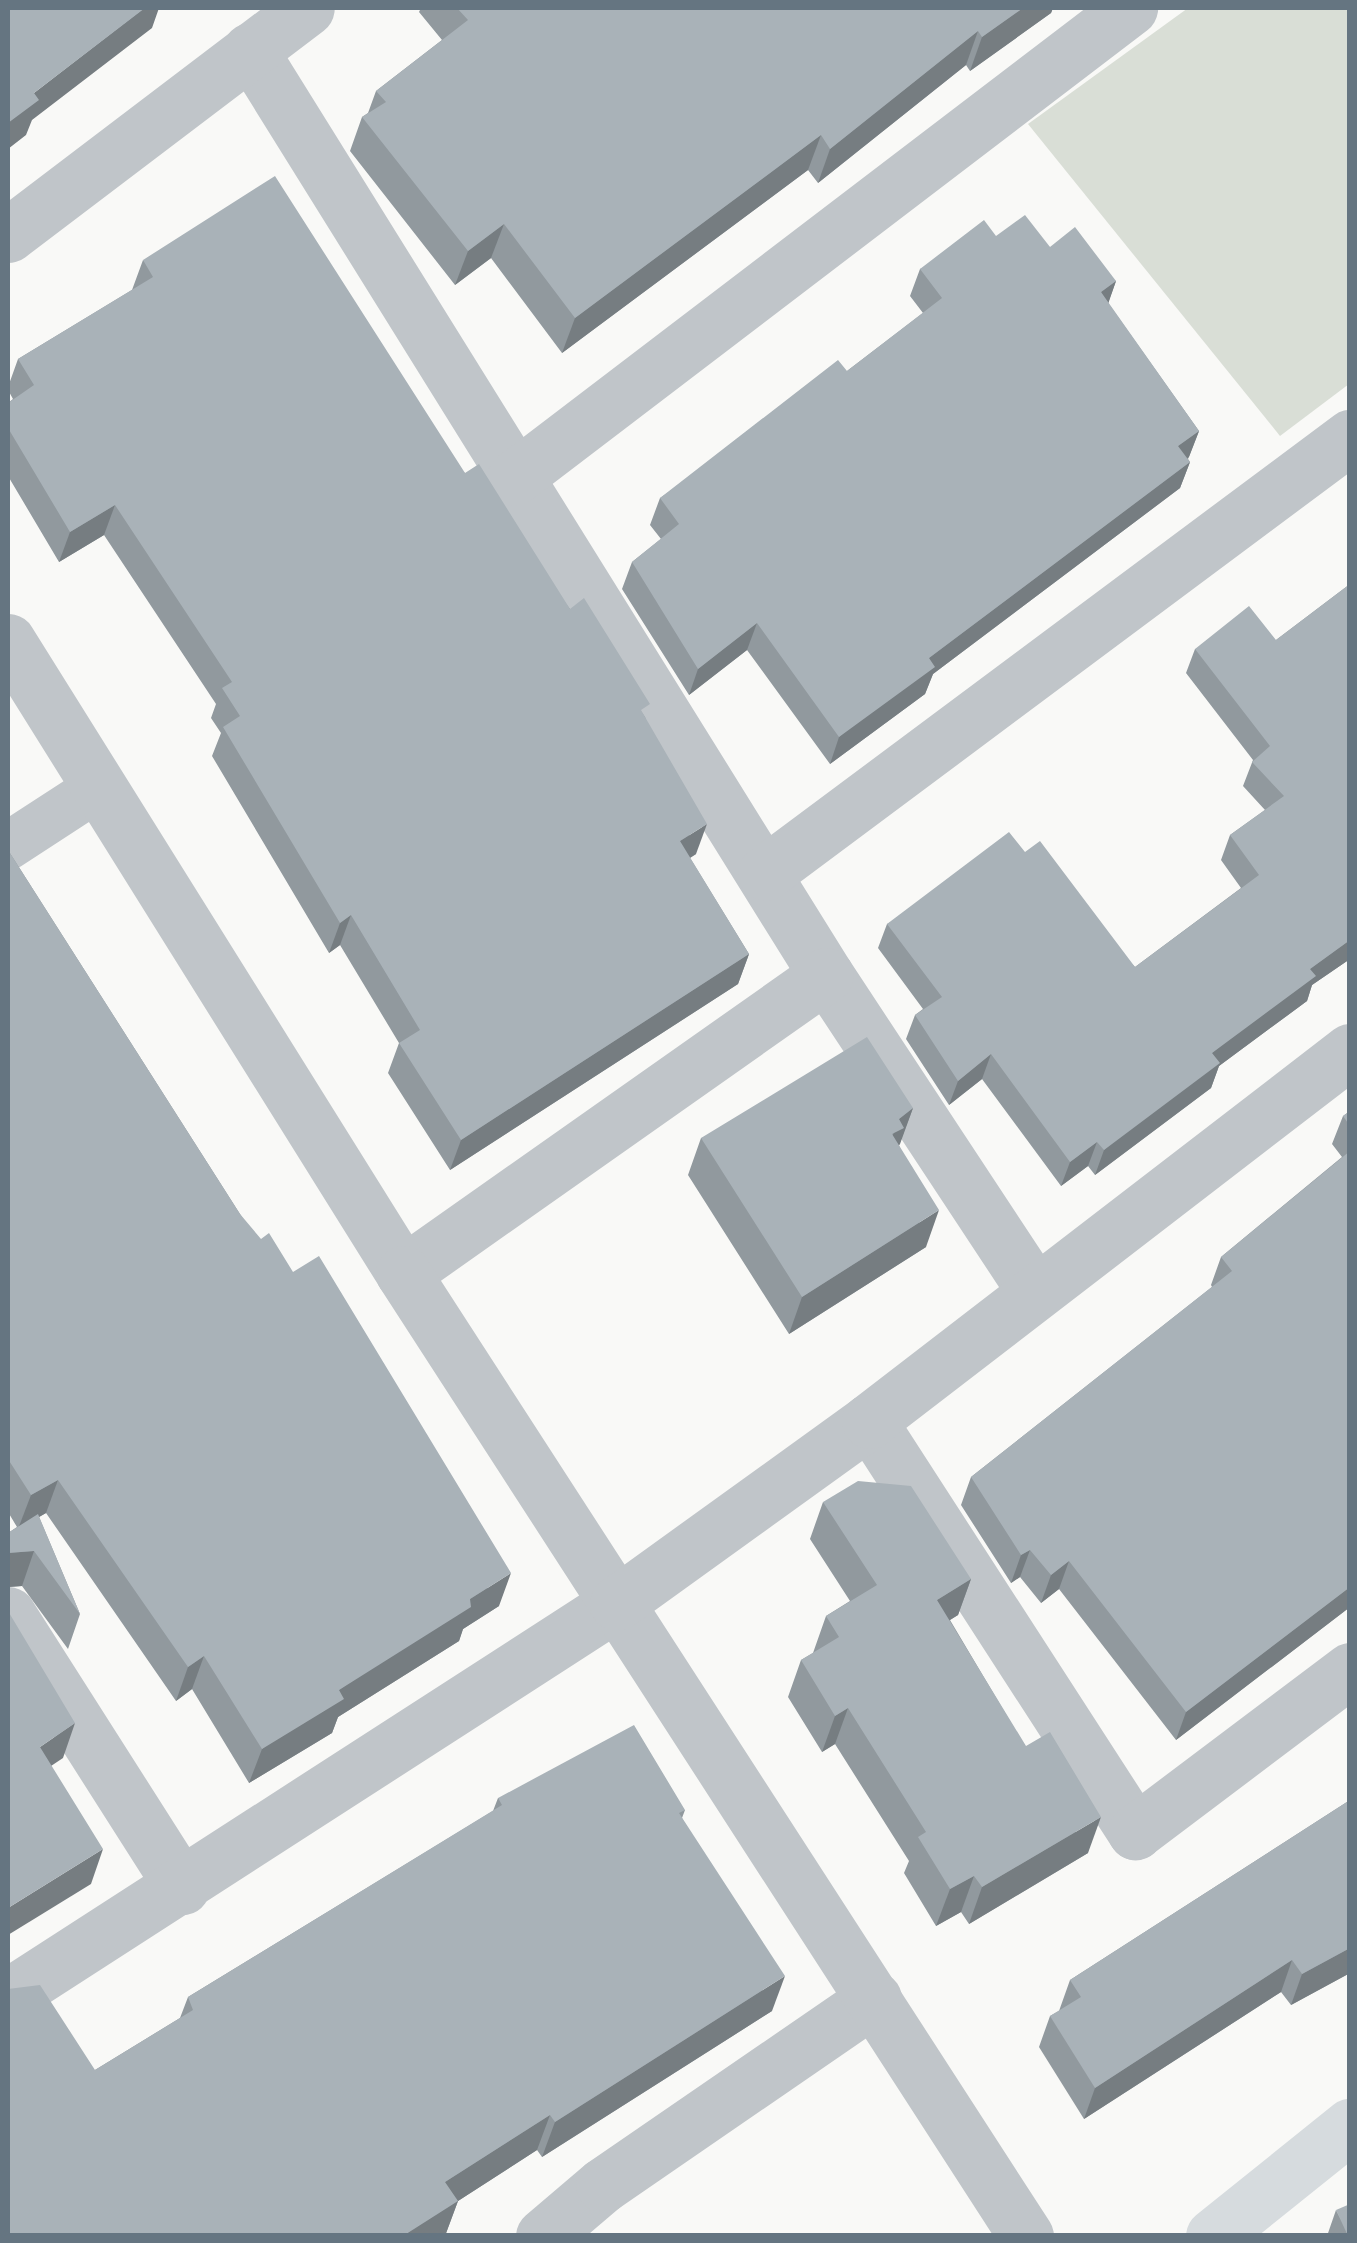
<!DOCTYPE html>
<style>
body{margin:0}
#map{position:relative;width:1357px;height:2243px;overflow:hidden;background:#f9f9f7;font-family:"Alegreya Sans",sans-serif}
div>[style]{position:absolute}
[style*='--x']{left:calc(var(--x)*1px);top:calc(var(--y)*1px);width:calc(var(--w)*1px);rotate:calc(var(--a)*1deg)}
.green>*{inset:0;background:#d9ded6}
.service>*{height:48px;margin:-24px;padding:0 24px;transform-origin:24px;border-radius:24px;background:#c0c5c9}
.minor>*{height:55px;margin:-27.5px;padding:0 27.5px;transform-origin:27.5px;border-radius:27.5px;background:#c0c5c9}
.tertiary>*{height:55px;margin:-27.5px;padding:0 27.5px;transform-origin:27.5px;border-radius:27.5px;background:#c0c5c9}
.primary>*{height:55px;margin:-27.5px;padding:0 27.5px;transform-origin:27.5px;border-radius:27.5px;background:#d6dbde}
.wall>*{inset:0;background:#91999e}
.shaded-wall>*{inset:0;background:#767d81}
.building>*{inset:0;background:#a9b2b8}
span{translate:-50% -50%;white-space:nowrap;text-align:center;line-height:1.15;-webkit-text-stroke:10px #fff;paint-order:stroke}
.frame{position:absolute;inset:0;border:10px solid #657581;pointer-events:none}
</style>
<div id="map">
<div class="green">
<div style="clip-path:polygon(1188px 8px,1349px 8px,1349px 384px,1280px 436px,1028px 124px)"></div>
</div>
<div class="service">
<div style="--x:8;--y:846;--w:108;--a:-33"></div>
</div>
<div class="minor">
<div style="--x:250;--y:50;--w:1090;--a:58.09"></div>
<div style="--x:826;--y:975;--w:378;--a:56.6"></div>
<div style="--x:514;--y:478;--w:775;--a:-37.34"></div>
<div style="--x:765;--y:873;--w:730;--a:-36.7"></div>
<div style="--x:403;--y:1273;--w:517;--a:-35.16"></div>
<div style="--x:869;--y:1421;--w:490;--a:57.1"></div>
<div style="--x:1135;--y:1832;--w:269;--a:-37"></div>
<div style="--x:8;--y:1614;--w:324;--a:57.5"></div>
<div style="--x:8;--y:1996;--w:725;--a:-32.83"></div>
<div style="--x:543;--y:2236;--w:79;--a:-40.4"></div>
<div style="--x:603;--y:2185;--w:329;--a:-34.5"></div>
</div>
<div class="tertiary">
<div style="--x:8;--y:235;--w:375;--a:-37.2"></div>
<div style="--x:8;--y:641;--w:745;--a:57.99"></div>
<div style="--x:403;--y:1273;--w:1147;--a:57.1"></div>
<div style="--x:617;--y:1603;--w:311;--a:-35.8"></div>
<div style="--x:869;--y:1421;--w:607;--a:-37.57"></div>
</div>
<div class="primary">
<div style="--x:1213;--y:2236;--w:176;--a:-38.8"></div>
</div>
<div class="wall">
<div style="clip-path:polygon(421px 8px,1053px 8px,1051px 13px,970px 71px,966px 65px,818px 183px,808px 170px,562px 353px,491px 258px,455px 285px,350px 151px,362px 117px,368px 113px,376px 91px,442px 40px,419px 12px)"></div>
<div style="clip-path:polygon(996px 236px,1050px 247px,1116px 281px,1108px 303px,1199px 431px,1188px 459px,1190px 462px,1180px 488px,933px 674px,925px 694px,830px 764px,747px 650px,689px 695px,622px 589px,632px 562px,661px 539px,650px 525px,660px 498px,847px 371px,923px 313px,910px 296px,920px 269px)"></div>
<div style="clip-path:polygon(143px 260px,465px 473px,570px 609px,645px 717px,696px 854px,690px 858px,749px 954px,738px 984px,450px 1170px,388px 1073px,399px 1043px,340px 945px,329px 953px,212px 756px,221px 733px,211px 718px,216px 704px,104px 535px,59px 562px,8px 476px,8px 403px,13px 399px,8px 390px,8px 387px,18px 359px,132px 290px)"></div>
<div style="clip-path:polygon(1350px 584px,1350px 959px,1312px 985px,1307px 1001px,1219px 1066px,1211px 1088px,1095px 1175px,1088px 1166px,1061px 1186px,982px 1079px,949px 1105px,906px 1039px,915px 1015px,923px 1009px,878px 948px,887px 924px,1025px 852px,1135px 967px,1241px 888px,1221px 860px,1230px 835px,1265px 810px,1243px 786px,1253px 760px,1186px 673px,1195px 649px,1276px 640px)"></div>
<div style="clip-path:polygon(8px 850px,240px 1214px,499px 1606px,463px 1629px,459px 1641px,338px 1717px,332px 1733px,249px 1783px,192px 1689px,176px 1701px,46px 1513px,39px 1517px,80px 1614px,68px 1649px,22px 1586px,8px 1587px,8px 1533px,17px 1527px,8px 1512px)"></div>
<div style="clip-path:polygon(913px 1108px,899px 1145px,926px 1247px,789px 1334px,688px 1175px,701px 1138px)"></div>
<div style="clip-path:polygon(1350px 1111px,1350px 1607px,1176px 1740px,1059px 1589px,1041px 1603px,1020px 1577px,1011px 1583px,961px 1505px,971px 1477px,1212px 1287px,1211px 1285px,1221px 1257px,1342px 1157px,1332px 1144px,1343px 1116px)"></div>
<div style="clip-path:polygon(823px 1502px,971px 1579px,958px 1615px,950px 1620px,1088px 1853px,969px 1924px,961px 1912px,936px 1926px,904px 1873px,909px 1861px,835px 1744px,822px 1752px,788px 1697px,801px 1660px,813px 1653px,826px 1616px,850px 1601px,810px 1539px)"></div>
<div style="clip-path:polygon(498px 1798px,685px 1810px,682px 1818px,772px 2011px,542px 2157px,537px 2150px,458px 2201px,445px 2236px,8px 2236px,95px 2070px,180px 2018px,188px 1997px,493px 1811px)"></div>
<div style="clip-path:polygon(1350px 1800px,1350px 1973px,1291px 2005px,1281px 1992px,1084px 2119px,1039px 2047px,1050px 2016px,1059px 2011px,1070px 1980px)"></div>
<div style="clip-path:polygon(1336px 2210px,1350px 2236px,1327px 2236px)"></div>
</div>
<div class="shaded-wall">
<div style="clip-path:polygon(144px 8px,159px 8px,152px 28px,32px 120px,26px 135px,8px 149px,8px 123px,34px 93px)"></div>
<div style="clip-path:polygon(1023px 8px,1053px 8px,1051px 13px,970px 71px,982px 37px)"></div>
<div style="clip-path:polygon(978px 31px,966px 65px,818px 183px,830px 149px)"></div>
<div style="clip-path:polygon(821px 135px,808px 170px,562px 353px,575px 318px)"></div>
<div style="clip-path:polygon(504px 224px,491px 258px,455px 285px,468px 251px)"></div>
<div style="clip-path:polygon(1116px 281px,1107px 307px,1101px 292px)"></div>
<div style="clip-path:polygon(1199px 431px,1189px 457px,1169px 473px,1178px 446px)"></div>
<div style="clip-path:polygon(1190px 462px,1180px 488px,933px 674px,925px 694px,830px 764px,839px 737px,929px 658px)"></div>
<div style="clip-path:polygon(115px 505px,104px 535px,59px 562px,70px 532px)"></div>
<div style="clip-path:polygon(757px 623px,747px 650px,689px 695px,698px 669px)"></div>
<div style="clip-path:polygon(707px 824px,696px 854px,669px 871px,680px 841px)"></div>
<div style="clip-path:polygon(351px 915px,340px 945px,329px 953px,340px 923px)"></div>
<div style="clip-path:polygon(1350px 940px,1350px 959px,1312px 985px,1307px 1001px,1219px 1066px,1211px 1088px,1095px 1175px,1104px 1150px,1212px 1053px,1310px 969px)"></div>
<div style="clip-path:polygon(749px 954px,738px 984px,450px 1170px,461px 1140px)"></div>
<div style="clip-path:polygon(991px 1054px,982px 1079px,949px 1105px,958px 1081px)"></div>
<div style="clip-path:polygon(913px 1108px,900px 1144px,879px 1171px,899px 1119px)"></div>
<div style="clip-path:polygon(1097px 1142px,1088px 1166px,1061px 1186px,1070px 1162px)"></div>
<div style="clip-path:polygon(939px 1210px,926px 1247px,789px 1334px,802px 1297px)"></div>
<div style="clip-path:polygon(58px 1480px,46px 1513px,18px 1529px,31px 1495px)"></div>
<div style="clip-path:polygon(1030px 1550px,1020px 1577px,1011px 1583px,1021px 1555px)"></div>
<div style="clip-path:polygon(34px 1551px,22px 1586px,8px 1587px,8px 1553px)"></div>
<div style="clip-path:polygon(1069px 1561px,1059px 1589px,1041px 1603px,1051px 1575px)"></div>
<div style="clip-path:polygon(511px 1573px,499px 1606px,463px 1629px,459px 1641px,338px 1717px,332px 1733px,249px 1783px,262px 1749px,339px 1690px,470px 1599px)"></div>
<div style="clip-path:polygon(971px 1579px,958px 1615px,924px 1636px,937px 1600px)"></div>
<div style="clip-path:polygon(1350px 1587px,1350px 1607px,1176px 1740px,1186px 1712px)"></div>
<div style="clip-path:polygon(204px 1656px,192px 1689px,176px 1701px,188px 1667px)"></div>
<div style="clip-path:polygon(848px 1708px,835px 1744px,822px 1752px,835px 1716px)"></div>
<div style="clip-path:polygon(75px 1723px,63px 1758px,27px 1782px,40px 1747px)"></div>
<div style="clip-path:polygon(1101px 1817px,1088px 1853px,969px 1924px,982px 1887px)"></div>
<div style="clip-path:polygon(103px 1849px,91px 1884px,8px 1935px,8px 1908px)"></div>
<div style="clip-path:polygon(974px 1876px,961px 1912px,936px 1926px,950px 1889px)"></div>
<div style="clip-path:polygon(1350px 1948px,1350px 1973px,1291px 2005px,1302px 1974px)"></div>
<div style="clip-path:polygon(1292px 1960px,1281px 1992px,1084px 2119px,1095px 2088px)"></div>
<div style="clip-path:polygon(785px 1976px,772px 2011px,542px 2157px,555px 2122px)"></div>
<div style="clip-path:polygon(550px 2115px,537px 2150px,458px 2201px,445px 2236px,403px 2236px,445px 2182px)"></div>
</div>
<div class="building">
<div style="clip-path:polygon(8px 8px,145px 8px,34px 93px,39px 100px,8px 123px)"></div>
<div style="clip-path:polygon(457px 8px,1023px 8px,982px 37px,978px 31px,830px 149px,821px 135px,575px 318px,504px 224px,468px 251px,362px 117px,386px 102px,376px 91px,468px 20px)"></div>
<div style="clip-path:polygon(275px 176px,465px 473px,479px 464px,570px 609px,584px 598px,650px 704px,641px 710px,707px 824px,680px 841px,749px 954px,461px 1140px,399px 1043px,420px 1030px,351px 915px,340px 923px,223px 727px,240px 716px,222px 688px,232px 682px,115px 505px,70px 532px,8px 428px,8px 403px,34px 385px,18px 359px,153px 277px,143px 260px)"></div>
<div style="clip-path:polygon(1025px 215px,1050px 247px,1075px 227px,1116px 281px,1101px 292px,1199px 431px,1178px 446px,1190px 462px,929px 658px,935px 667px,839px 737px,757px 623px,698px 669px,632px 562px,679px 524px,660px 498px,838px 360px,847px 371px,942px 298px,920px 269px,984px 220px,996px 236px)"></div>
<div style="clip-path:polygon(1350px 584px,1350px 940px,1310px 969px,1316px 976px,1212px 1053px,1220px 1063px,1104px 1150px,1097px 1142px,1070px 1162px,991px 1054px,958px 1081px,915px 1015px,942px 997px,887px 924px,1009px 832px,1025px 852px,1040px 841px,1135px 967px,1259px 875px,1230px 835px,1284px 796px,1252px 762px,1270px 746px,1195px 649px,1249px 606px,1276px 640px)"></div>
<div style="clip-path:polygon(8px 850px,240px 1214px,261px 1239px,269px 1233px,293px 1272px,319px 1256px,511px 1573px,470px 1599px,471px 1607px,339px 1690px,344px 1699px,262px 1749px,204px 1656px,188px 1667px,58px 1480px,31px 1495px,8px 1459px)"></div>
<div style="clip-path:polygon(867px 1037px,913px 1108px,899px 1119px,904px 1128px,892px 1134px,939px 1210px,802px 1297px,701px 1138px)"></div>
<div style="clip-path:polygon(1350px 1111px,1350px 1126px,1343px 1116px)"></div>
<div style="clip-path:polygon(1350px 1151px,1350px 1587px,1186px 1712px,1069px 1561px,1051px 1575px,1030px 1550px,1021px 1555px,971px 1477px,1232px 1271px,1221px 1257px)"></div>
<div style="clip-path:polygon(858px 1481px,911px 1486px,971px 1579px,937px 1600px,1026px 1746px,1050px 1732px,1101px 1817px,982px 1887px,974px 1876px,950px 1889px,918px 1837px,926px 1832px,848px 1708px,835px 1716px,801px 1660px,839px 1637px,826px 1616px,877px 1585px,823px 1502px)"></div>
<div style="clip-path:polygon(38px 1514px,80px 1614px,34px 1551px,8px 1553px,8px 1533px)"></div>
<div style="clip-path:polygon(8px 1611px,75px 1723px,40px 1747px,103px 1849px,8px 1908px)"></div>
<div style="clip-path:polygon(634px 1725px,685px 1810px,679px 1813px,785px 1976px,555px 2122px,550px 2115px,445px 2182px,458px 2201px,403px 2236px,8px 2236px,8px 1989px,40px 1985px,95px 2070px,193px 2010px,188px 1997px,502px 1805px,498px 1798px)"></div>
<div style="clip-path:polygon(1350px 1800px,1350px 1948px,1302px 1974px,1292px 1960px,1095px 2088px,1050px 2016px,1081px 1997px,1070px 1980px)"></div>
<div style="clip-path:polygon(1350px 2204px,1350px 2236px,1348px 2236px,1336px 2210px)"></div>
</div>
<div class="frame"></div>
</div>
